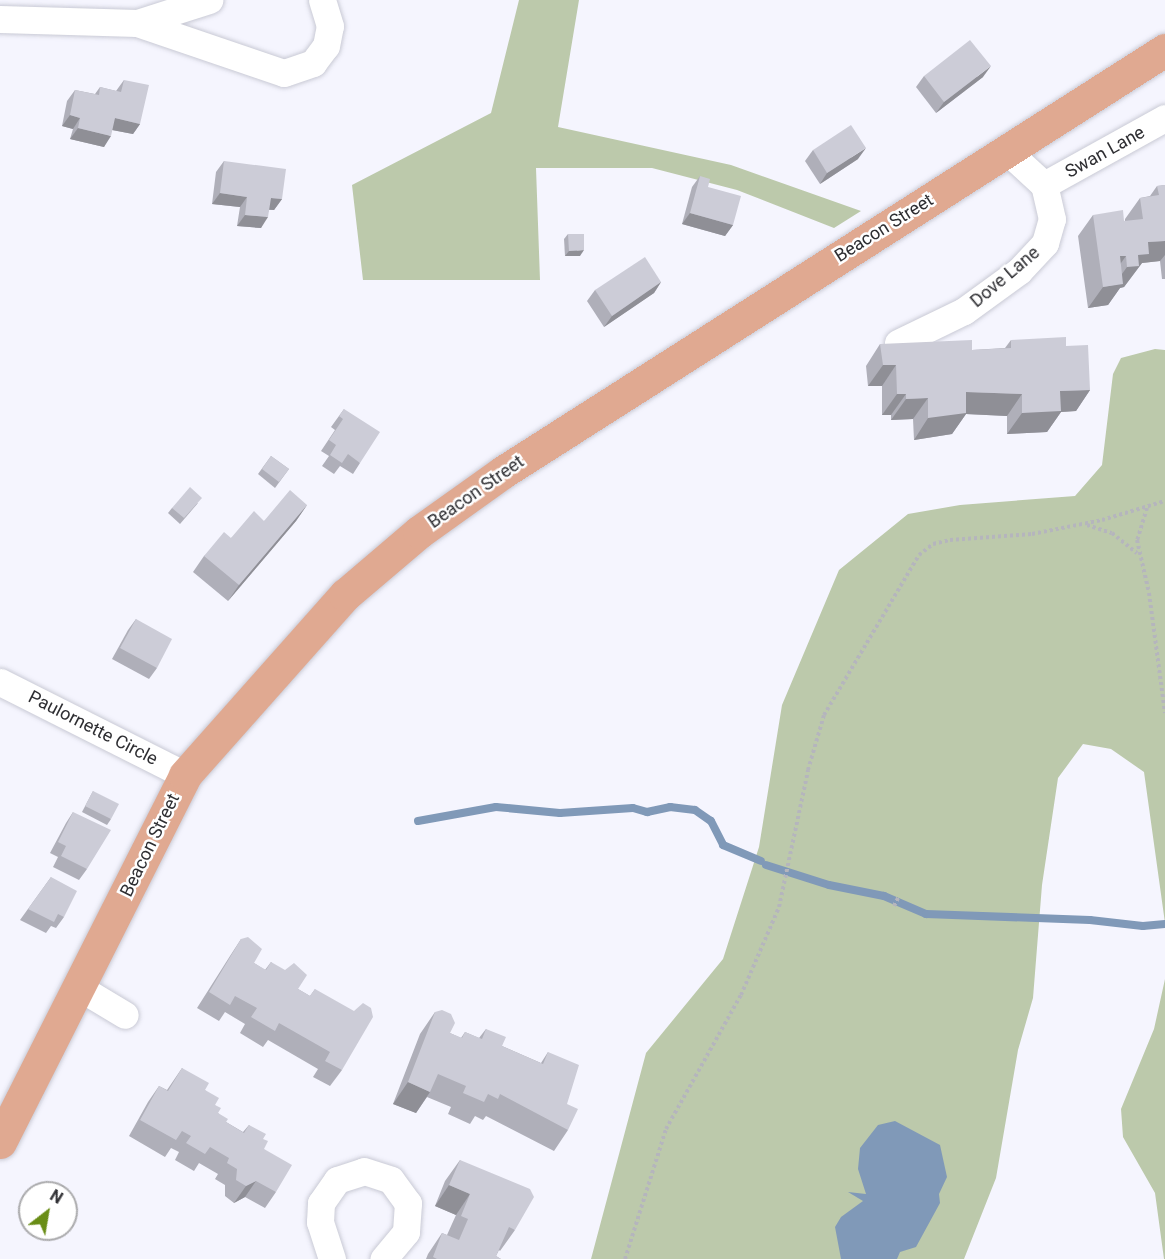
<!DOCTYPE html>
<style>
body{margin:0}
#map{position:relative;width:1165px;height:1259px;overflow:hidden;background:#f5f5fe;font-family:Roboto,sans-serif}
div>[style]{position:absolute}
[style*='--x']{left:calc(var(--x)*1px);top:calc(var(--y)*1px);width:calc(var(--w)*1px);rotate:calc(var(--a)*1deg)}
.green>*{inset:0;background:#bcc9ab}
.water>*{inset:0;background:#8099b8}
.stream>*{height:8px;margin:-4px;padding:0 4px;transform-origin:4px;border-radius:4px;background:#8099b8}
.path>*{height:4px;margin-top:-2px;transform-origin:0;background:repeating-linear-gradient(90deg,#b5b5bd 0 3px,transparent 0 6px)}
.roads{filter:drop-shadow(0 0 2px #c9cad5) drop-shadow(0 0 2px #c9cad5)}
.minor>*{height:27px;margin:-13.5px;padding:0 13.5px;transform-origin:13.5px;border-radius:13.5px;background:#fff}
.major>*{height:33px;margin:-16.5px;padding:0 16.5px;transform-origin:16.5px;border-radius:16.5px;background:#e0a991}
.wall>*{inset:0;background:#afafb9}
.shaded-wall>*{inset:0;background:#8f8f96}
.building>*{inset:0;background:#ccccd7}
span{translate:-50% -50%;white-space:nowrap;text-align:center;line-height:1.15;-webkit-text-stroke:5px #fff;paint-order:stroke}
.street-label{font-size:18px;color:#2e2e32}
.north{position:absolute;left:18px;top:1181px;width:60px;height:60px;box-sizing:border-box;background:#fff;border:2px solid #ababad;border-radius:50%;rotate:31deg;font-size:16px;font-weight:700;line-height:24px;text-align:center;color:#2e2e32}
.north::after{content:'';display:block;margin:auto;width:21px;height:27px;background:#698d16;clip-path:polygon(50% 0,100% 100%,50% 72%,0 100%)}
</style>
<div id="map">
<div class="green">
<div style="clip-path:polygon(519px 0,579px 0,558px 127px,731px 165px,861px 211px,834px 228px,737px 190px,652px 168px,536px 168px,540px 280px,363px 280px,352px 185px,491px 113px)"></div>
<div style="clip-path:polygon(1155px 349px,1165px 350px,1165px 974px,1165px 923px,1144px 772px,1111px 749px,1083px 744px,1058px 778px,1042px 885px,1033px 998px,1018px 1050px,996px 1178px,964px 1259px,591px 1259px,646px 1053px,723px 959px,759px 847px,782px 705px,839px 570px,908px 514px,960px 505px,1075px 496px,1102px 465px,1113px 374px,1121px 358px)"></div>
<div style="clip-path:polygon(1165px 979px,1165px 1259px,1164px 1259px,1155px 1193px,1123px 1137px,1121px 1109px,1154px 1029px)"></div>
</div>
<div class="water">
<div style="clip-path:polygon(895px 1121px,940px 1145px,947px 1177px,939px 1194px,940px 1203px,916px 1247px,900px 1252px,897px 1259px,841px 1259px,835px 1227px,841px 1217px,863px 1201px,848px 1192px,866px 1194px,858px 1169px,860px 1148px,878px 1125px)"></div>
</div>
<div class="stream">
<div style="--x:418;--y:821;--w:79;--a:-10.2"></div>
<div style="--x:496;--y:807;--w:64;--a:5.4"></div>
<div style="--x:560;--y:813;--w:73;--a:-3.9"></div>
<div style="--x:633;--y:808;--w:15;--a:16"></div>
<div style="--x:647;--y:812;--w:24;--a:-12"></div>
<div style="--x:670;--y:807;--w:25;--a:7"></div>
<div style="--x:695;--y:810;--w:19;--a:35"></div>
<div style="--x:711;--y:821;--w:27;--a:63"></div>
<div style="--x:723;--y:845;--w:41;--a:22.8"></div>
<div style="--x:766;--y:865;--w:66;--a:17.6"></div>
<div style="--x:829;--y:885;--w:56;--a:11.3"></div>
<div style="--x:884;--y:896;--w:46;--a:23.2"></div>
<div style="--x:926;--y:914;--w:164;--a:2.1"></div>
<div style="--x:1090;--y:920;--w:53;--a:6.5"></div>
<div style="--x:1143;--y:926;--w:22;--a:-5"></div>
</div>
<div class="path">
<div style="--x:1147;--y:508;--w:34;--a:107"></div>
<div style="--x:1137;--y:540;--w:54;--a:77.2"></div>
<div style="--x:1149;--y:593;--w:121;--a:82.4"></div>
<div style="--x:1087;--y:525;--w:26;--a:18"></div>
<div style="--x:1112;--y:533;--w:32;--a:39"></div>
<div style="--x:894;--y:906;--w:11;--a:-63"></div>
<div style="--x:625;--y:1259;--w:136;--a:-72.5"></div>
<div style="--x:666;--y:1129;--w:154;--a:-60.8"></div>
<div style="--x:741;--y:995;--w:96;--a:-66.6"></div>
<div style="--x:779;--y:907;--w:140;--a:-78"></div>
<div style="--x:808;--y:770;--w:57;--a:-73.8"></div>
<div style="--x:824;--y:715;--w:186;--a:-59.3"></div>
<div style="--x:919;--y:555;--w:18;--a:-38"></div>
<div style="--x:933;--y:544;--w:17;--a:-13"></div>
<div style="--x:950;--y:540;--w:82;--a:-4.2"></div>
<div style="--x:1032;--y:534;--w:71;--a:-11.3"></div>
<div style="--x:1102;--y:520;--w:66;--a:-16.8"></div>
</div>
<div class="roads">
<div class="minor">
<div style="--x:0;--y:19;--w:137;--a:1.7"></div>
<div style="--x:137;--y:23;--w:76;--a:-17.7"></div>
<div style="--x:137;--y:23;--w:155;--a:18.8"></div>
<div style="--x:284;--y:73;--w:31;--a:-19"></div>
<div style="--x:313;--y:63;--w:21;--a:-53"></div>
<div style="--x:326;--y:46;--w:20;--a:-79"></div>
<div style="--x:330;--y:26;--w:27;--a:-107"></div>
<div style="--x:1044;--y:185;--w:138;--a:-29"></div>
<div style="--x:898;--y:343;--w:73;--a:-25.9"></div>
<div style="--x:964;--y:311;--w:68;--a:-36"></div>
<div style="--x:1019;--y:271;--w:38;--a:-47"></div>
<div style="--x:1045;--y:243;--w:25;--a:-74"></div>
<div style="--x:1052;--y:219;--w:35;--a:-103"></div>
<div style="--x:1044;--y:185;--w:50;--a:-137.4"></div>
<div style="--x:0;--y:682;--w:207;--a:26.7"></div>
<div style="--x:80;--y:988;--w:52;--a:31"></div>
<div style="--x:332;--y:1259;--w:39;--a:-108"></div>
<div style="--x:320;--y:1222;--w:19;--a:-87"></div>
<div style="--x:321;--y:1203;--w:28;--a:-55"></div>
<div style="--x:337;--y:1180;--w:28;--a:-18"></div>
<div style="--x:364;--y:1171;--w:28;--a:18"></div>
<div style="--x:391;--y:1180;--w:29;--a:54"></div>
<div style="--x:408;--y:1203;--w:29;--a:94"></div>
<div style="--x:406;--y:1232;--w:35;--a:130"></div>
</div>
<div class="major">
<div style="--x:0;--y:1142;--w:411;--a:-63.2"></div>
<div style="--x:185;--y:775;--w:241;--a:-48.4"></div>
<div style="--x:345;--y:595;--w:97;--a:-40.4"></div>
<div style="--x:419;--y:532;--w:103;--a:-35.5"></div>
<div style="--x:503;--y:472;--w:785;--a:-32.52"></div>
</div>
</div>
<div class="wall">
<div style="clip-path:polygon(924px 76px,983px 77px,936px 113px,916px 87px)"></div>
<div style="clip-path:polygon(124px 80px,140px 124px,133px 134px,112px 130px,104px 147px,70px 139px,73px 129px,62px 126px,67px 101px,75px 90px,95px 94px,100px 87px,116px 91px)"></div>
<div style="clip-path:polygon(813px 150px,858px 159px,820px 184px,805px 161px)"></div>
<div style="clip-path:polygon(224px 161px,282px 199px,274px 210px,269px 210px,261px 228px,237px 226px,240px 207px,212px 204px,216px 172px)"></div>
<div style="clip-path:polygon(700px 176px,733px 225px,725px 236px,682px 224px,692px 187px)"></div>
<div style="clip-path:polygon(1165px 185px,1165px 279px,1162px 279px,1160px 261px,1142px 263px,1124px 287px,1120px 288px,1108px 305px,1088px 308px,1078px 236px,1093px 215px,1125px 221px,1125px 219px,1140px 198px,1150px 196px,1157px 186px)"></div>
<div style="clip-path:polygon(568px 234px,580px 256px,565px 256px,564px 239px)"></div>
<div style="clip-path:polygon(661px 282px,654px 293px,604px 327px,587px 301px,595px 290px)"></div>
<div style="clip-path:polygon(1011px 340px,1066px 346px,1090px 390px,1076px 411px,1061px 412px,1047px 432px,1007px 434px,1007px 416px,966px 414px,952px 434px,914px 440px,913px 419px,891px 420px,891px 415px,882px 415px,882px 386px,868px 386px,866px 366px,880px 344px,972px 350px,1005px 348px)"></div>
<div style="clip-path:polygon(344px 409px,360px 463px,353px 474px,340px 466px,334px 474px,322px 466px,329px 456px,321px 451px,335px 430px,331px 427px)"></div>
<div style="clip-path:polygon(271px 456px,289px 469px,275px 488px,258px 474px)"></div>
<div style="clip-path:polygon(198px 503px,180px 524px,168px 513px,172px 508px)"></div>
<div style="clip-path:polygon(307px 505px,296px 521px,228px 601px,193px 572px,204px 556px,231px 538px,264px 521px)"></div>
<div style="clip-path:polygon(136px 619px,157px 668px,149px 679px,112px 659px,128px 630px)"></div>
<div style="clip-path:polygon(93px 791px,111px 819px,107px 825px,82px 812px)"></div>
<div style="clip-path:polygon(73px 812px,87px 869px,79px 880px,53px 867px,58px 857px,50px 853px,66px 823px)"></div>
<div style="clip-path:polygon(51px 877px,64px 917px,56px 928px,51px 926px,46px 933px,20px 920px)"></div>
<div style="clip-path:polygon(241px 939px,254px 963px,265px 970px,271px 962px,298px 989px,310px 996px,315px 989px,342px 1070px,330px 1086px,313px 1077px,318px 1069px,268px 1040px,263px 1047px,240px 1033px,245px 1024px,225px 1012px,219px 1021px,197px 1008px,230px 956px)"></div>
<div style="clip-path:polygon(435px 1012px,450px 1033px,461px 1038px,465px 1032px,479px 1038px,486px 1029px,502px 1046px,541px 1063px,548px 1052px,567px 1104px,568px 1130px,554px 1151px,486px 1116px,483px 1120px,475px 1116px,470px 1124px,448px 1114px,451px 1107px,427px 1097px,416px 1113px,393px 1104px,420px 1034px)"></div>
<div style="clip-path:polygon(182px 1068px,205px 1090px,215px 1105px,218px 1113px,226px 1122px,243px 1132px,249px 1125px,263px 1139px,264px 1149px,276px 1192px,265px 1208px,245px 1197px,234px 1203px,225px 1196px,225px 1185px,215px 1179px,218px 1174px,199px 1163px,194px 1171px,175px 1160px,179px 1152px,171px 1148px,165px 1157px,129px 1136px,148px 1102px,159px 1086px,167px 1090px)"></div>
<div style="clip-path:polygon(460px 1160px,515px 1230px,500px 1251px,499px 1250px,496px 1256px,501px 1259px,426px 1259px,428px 1254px,442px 1233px,447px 1235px,456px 1215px,435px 1206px,445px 1181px)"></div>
</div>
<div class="shaded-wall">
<div style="clip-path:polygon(991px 66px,983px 77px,936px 113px,944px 102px)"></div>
<div style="clip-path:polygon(70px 115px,80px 118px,73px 129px,62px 126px)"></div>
<div style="clip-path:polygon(115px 118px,140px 124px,133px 134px,107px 129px)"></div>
<div style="clip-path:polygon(78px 128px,111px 136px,104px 147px,70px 139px)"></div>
<div style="clip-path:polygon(866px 148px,858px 159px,820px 184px,827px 173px)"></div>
<div style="clip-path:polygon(220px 193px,247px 197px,240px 207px,212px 204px)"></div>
<div style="clip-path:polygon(271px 198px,282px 199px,274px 210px,263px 209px)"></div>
<div style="clip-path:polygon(690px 213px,733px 225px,725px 236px,682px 224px)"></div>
<div style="clip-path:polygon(245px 215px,268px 217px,261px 228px,237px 226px)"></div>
<div style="clip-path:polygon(1165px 241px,1165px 255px,1160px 261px,1142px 263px,1124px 287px,1120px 288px,1108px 305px,1088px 308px,1103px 287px,1114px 285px,1127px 267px,1148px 242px)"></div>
<div style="clip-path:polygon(584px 250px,580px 256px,565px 256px,569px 251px)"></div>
<div style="clip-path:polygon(1120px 256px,1126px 256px,1111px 277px)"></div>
<div style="clip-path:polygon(661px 282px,654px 293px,604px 327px,612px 316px)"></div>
<div style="clip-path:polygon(883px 365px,896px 365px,882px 386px,868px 386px)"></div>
<div style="clip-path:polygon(1090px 390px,1076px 411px,1061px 412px,1047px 432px,1007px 434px,1022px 413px,1060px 391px)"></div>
<div style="clip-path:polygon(966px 392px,1022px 394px,1007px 416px,966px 414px,952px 434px,914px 440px,928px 418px)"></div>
<div style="clip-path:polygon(897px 394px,906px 394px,891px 415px,882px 415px)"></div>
<div style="clip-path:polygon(928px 398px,913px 419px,891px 420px,906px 399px)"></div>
<div style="clip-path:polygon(307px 505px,296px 521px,228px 601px,239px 585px)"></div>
<div style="clip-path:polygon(408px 1082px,430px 1092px,416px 1113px,393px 1104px)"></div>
<div style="clip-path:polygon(256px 1181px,245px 1197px,234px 1203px,246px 1186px)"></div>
<div style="clip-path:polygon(449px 1185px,470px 1194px,456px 1215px,435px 1206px)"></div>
</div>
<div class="building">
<div style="clip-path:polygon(970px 40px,991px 66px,944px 102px,924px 76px)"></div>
<div style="clip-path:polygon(124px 80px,149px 85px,140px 124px,115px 118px,111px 136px,78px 128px,80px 118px,70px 115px,75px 90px,99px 95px,100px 87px,121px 92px)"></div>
<div style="clip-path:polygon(851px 125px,866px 148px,827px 173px,813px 150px)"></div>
<div style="clip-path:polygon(224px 161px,286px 169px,282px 199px,271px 198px,268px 217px,245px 215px,247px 197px,220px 193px)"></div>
<div style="clip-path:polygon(700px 176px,710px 179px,708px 187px,741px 196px,733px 225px,690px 213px)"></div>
<div style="clip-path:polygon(1165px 185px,1165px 241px,1148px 242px,1149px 254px,1138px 255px,1139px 266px,1127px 267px,1126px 256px,1120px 256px,1123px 284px,1103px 287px,1093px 215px,1123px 210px,1124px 221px,1143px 219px,1140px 198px,1159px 195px,1157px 186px)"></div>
<div style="clip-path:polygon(568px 234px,584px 234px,584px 250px,569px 251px)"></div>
<div style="clip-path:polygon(645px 257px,661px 282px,612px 316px,595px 290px)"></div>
<div style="clip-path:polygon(1066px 337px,1066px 346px,1088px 345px,1090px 390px,1060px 391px,1061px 411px,1022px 413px,1022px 394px,966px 392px,966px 413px,928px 418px,928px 398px,906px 399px,906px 394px,897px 394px,896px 365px,883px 365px,880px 344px,972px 340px,972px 350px,1011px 348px,1011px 340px)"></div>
<div style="clip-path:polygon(344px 409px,380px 432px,360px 463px,348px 454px,342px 463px,330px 455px,336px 445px,329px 440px,343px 419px,339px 416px)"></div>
<div style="clip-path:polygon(271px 456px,289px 469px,279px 482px,262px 469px)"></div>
<div style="clip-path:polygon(190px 487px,202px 498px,184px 518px,172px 508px)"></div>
<div style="clip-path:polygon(290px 490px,307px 505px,239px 585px,204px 556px,224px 532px,231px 538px,254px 511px,264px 521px)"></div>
<div style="clip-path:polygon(136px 619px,172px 639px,157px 668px,120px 648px)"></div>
<div style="clip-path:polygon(93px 791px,119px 804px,111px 819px,85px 806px)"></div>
<div style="clip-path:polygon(73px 812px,111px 830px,87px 869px,61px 856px,66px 846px,58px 842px)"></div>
<div style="clip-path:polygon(51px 877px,77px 891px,64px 917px,58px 914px,54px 922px,28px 909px)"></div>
<div style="clip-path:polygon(248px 937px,262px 949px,254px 963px,266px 970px,271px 962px,285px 970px,294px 963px,307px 975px,298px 989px,310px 996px,315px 989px,354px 1011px,363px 1003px,371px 1008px,373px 1017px,342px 1070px,325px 1061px,330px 1052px,279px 1023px,275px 1031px,251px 1017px,257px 1008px,235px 996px,230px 1005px,209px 992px,241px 939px)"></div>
<div style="clip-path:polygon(442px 1010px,451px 1014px,455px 1023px,450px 1033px,462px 1038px,465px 1032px,482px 1039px,486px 1029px,506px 1037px,502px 1046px,543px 1064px,548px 1052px,579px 1065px,567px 1104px,578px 1109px,568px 1130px,500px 1094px,498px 1099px,488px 1094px,484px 1102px,463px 1093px,466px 1086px,438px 1074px,430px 1092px,408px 1082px,435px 1012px)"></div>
<div style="clip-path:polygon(182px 1068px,209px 1083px,205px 1090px,219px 1098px,215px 1105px,221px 1108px,218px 1113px,228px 1119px,226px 1122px,244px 1133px,249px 1125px,266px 1134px,263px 1139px,268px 1141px,264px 1149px,292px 1165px,276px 1192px,256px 1181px,246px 1186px,236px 1180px,237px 1169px,227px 1163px,229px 1158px,210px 1147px,205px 1154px,186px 1143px,191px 1136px,182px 1131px,176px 1140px,140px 1120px,159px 1086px,168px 1091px)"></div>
<div style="clip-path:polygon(460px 1160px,530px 1189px,534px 1197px,515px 1230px,509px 1227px,496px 1256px,501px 1259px,437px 1259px,433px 1257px,442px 1233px,459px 1240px,468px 1219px,461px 1216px,470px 1194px,449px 1185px)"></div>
</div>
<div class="street-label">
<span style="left:1105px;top:152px;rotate:-29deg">Swan Lane</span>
<span style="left:884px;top:228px;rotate:-32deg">Beacon Street</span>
<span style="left:1005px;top:277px;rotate:-40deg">Dove Lane</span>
<span style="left:476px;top:492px;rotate:-35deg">Beacon Street</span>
<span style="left:93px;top:728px;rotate:27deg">Paulornette Circle</span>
<span style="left:150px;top:845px;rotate:-64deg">Beacon Street</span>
</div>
<div class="north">N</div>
</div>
